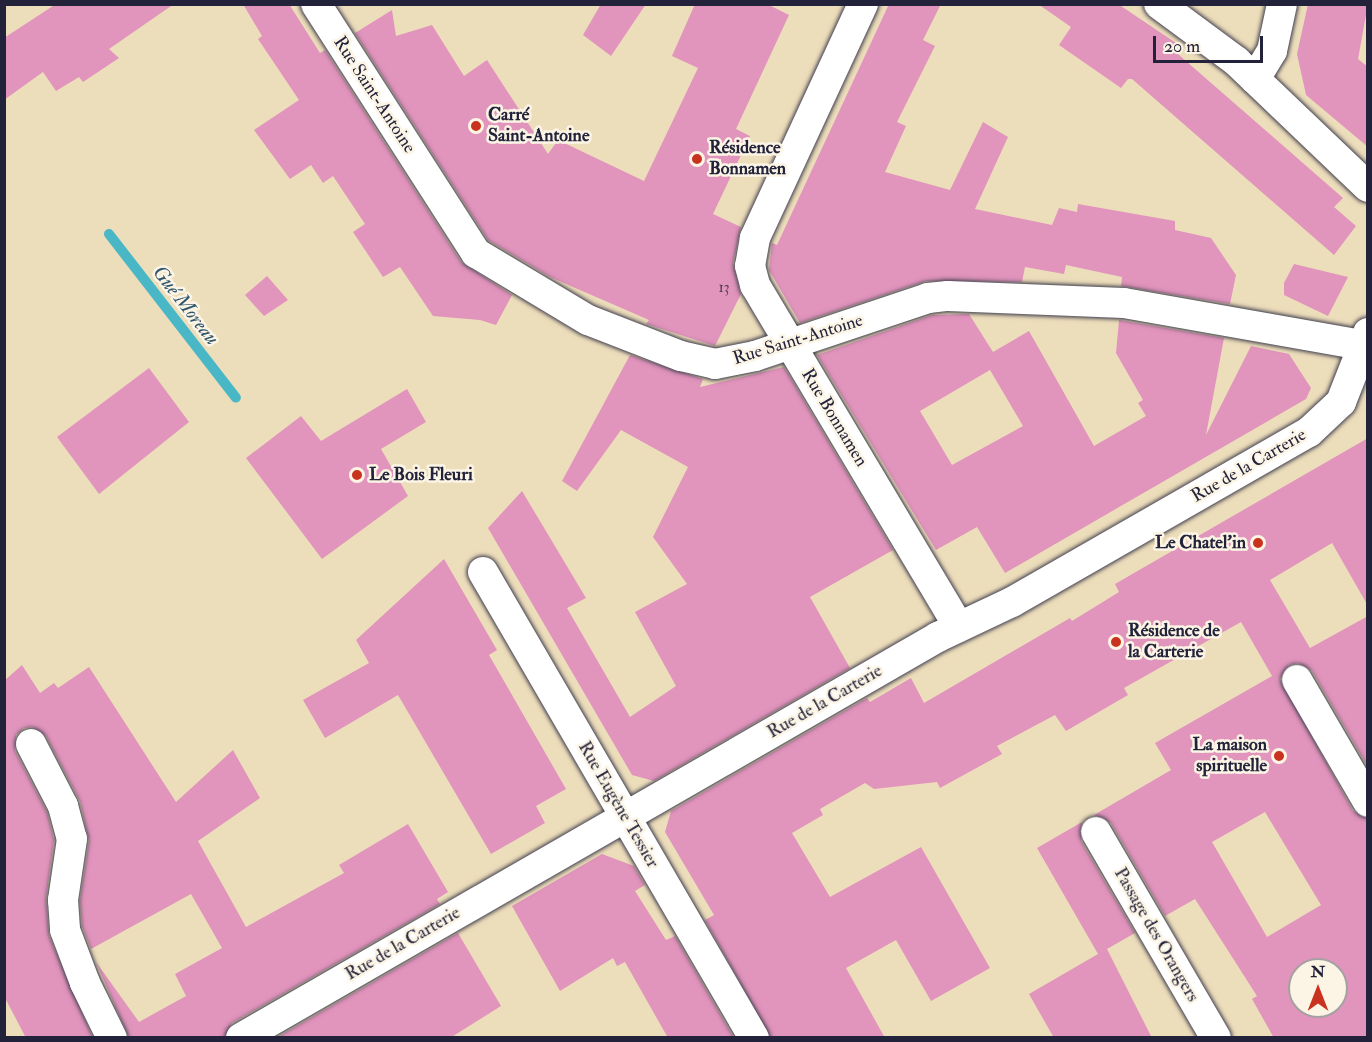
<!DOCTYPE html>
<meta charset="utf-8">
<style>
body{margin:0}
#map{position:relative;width:1372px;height:1042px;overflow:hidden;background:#eddebb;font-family:"IM FELL Double Pica",serif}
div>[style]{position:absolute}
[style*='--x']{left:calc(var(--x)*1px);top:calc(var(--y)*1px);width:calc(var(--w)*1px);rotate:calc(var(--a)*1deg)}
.stream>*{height:10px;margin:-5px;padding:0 5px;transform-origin:5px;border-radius:5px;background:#4ab7c6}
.building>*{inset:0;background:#e194bc}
.roads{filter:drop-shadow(0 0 2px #403e4e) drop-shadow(0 0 2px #403e4e)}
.street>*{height:30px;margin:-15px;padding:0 15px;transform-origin:15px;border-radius:15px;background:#fff}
.dots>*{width:16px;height:16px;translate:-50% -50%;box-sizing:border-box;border:3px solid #fcf5e5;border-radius:50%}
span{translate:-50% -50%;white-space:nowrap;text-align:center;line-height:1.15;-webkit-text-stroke:5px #fcf5e5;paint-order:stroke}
.number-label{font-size:15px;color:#523e5b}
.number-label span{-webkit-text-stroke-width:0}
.street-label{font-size:18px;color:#22223b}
.poi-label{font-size:18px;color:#22223b;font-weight:700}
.left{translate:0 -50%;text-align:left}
.right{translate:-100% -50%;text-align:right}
.water-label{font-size:20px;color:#30566c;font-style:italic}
.frame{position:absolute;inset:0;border:6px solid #22223b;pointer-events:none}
.north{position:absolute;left:1288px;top:958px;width:60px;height:60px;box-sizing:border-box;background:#fcf5e5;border:2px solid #a5a1a1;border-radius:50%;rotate:0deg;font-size:16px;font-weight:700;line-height:24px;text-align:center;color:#22223b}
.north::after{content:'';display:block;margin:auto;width:21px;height:27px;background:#c8321e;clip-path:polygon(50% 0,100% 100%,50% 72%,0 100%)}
.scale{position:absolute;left:1153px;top:36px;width:110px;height:27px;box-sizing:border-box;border:3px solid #22223b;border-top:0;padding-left:8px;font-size:18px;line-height:21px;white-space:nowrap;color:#22223b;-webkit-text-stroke:4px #fcf5e5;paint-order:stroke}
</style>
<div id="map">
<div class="stream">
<div style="--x:109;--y:234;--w:207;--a:52.2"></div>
</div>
<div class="building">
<div style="clip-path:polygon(56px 4px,174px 4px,109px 49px,119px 58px,83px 82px,79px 77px,56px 91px,43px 72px,4px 100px,4px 38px)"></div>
<div style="clip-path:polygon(243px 4px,289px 4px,320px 53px,325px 50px,461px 262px,512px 295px,496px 325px,480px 320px,433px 316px,400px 267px,383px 277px,353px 232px,365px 224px,333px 176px,323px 183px,311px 165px,290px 179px,254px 130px,299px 100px,258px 39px,262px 36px)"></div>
<div style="clip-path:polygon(601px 4px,646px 4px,611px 56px,583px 35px)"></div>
<div style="clip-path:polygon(695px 4px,767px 4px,789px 15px,736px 129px,750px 136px,713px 214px,741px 227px,733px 263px,741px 294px,715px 346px,646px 324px,649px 320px,550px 277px,488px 240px,355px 33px,392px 10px,396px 36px,432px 25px,464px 76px,487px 60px,548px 154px,558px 140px,644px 181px,698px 68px,672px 56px)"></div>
<div style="clip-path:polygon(889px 4px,941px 4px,923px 40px,935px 46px,897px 122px,906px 126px,885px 172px,950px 190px,983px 122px,1008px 137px,975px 209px,1052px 225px,1059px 208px,1077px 212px,1078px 204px,1175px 221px,1175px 230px,1211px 238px,1236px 275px,1230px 304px,1121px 286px,1122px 277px,1066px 265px,1064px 274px,1025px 267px,1022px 282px,926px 281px,800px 323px,769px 270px,772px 243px,777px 245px)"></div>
<div style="clip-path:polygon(1038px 4px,1118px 4px,1176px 43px,1171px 48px,1343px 198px,1334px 207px,1356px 226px,1334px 255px,1132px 79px,1128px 79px,1121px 88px,1059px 45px,1071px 27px)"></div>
<div style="clip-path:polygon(1308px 4px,1368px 4px,1358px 59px,1368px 67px,1368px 147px,1306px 95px,1297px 54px)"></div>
<div style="clip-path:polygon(1294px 264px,1348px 277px,1328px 316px,1284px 295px,1284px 283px)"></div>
<div style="clip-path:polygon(267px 276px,288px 300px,264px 316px,245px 295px)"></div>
<div style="clip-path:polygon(evenodd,969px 314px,993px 352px,1029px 331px,1094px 446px,1146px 416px,1138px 403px,1143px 400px,1116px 353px,1119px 320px,1224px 338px,1206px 435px,1251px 346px,1289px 354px,1311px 388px,1306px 399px,1005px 573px,977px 527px,936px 550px,817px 355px,932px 315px,969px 314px,990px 370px,1023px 426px,952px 465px,920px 411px,990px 370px)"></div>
<div style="clip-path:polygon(630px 355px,703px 379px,700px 387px,784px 367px,893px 550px,810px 597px,850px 668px,654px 781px,632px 775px,488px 528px,522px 491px,586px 598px,567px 608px,630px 717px,676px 686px,635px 612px,687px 584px,653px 537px,688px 467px,621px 430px,577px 491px,562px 481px)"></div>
<div style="clip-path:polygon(149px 368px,189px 422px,99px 494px,57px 437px)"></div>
<div style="clip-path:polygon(407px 389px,426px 422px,381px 449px,408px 496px,322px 559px,246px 458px,301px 416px,321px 441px)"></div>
<div style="clip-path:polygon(evenodd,1368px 438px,1368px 606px,1332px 543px,1270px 580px,1310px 648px,1368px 616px,1368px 767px,1312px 671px,1298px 663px,1289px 665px,1280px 679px,1353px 811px,1368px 819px,1368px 1038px,1274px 1038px,1252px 999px,1257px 996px,1195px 899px,1165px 916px,1111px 823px,1094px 815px,1171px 770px,1155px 743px,1272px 676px,1241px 622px,1124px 688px,1128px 695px,1066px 731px,1055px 715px,997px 746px,1002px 754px,940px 788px,937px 782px,874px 789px,865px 783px,820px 809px,823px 815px,792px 833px,830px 897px,921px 847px,990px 968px,931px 1001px,896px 940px,846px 968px,885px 1038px,771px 1038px,705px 920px,714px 915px,665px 832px,671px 811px,867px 698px,870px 702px,911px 678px,924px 703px,1070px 618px,1072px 621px,1119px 592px,1115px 584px,1368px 438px,1265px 812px,1321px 905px,1267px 937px,1212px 842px,1265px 812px,1368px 438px,1300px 970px,1336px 970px,1336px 1006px,1300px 1006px,1300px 970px)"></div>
<div style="clip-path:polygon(444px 559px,497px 650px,489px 655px,566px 789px,536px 806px,545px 823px,491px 854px,398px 695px,325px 738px,303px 700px,369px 663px,356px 640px)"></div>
<div style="clip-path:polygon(22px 665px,40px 693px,54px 683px,58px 688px,89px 667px,176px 802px,233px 750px,260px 798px,198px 841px,246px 927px,344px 873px,339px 865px,408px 824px,448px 892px,437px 899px,440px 904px,232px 1023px,224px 1038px,129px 1038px,96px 962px,139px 1022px,186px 996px,175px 974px,222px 948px,191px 894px,91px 949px,82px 926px,80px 901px,89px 841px,80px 801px,46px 736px,32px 727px,24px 728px,16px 735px,15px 751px,47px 812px,54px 840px,46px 898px,49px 936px,93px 1038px,26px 1038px,4px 996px,4px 681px)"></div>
<div style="clip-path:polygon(1082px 822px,1081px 841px,1135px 933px,1107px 949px,1152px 1038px,1054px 1038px,1029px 994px,1098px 954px,1037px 848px)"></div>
<div style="clip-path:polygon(602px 854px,634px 866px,645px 885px,635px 891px,666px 940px,675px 936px,734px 1038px,668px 1038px,625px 962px,617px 966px,613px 958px,560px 991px,512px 906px)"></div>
<div style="clip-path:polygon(458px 933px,501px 1006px,450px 1038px,276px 1038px)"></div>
</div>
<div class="roads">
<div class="street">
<div style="--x:316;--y:4;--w:296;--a:57.3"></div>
<div style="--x:476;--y:253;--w:131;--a:30.9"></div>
<div style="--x:588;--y:320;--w:100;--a:21.2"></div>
<div style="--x:681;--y:356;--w:35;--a:13"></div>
<div style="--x:715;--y:364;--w:41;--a:-11.3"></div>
<div style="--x:755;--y:356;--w:182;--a:-18.5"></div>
<div style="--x:928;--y:298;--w:20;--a:-6"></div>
<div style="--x:948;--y:296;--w:176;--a:2.3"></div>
<div style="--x:1124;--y:303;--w:243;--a:10"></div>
<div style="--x:863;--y:4;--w:258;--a:114.8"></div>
<div style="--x:755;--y:238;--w:28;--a:100"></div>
<div style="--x:750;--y:266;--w:20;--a:75"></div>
<div style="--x:755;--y:285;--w:398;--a:59.2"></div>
<div style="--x:1159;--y:4;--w:96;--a:36.5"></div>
<div style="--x:1236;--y:61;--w:182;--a:43.7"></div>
<div style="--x:1255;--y:79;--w:33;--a:-59"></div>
<div style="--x:1272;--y:51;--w:48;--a:-78"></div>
<div style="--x:483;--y:572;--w:539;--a:59.82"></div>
<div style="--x:1297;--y:680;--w:141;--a:59.8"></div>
<div style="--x:31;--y:744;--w:70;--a:62.7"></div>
<div style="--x:63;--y:806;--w:34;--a:75"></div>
<div style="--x:72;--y:839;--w:62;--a:98.4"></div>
<div style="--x:63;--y:900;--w:30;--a:86"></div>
<div style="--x:65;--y:930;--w:57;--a:69.3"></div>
<div style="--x:85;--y:983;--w:61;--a:63.9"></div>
<div style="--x:1096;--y:832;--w:238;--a:59.8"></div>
<div style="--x:241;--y:1038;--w:804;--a:-29.91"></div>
<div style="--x:938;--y:637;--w:82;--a:-25.3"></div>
<div style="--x:1012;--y:602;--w:342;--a:-29.8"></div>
<div style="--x:1309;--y:432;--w:44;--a:-43.2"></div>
<div style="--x:1341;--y:402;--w:74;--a:-68.6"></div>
</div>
</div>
<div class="dots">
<div style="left:476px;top:126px;background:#c8321e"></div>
<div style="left:697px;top:159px;background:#c8321e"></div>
<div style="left:357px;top:475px;background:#c8321e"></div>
<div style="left:1258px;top:543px;background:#c8321e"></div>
<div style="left:1116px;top:642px;background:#c8321e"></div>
<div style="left:1279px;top:756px;background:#c8321e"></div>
</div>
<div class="number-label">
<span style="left:724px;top:288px">13</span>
</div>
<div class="street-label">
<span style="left:374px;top:95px;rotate:57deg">Rue Saint-Antoine</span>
<span style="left:798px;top:340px;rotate:-17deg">Rue Saint-Antoine</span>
<span style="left:834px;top:418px;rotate:59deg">Rue Bonnamen</span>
<span style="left:1249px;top:466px;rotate:-30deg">Rue de la Carterie</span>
<span style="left:825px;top:702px;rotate:-30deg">Rue de la Carterie</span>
<span style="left:618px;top:805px;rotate:60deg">Rue Eugène Tessier</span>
<span style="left:1156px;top:935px;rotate:60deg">Passage des Orangers</span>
<span style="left:403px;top:944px;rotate:-30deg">Rue de la Carterie</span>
</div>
<div class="poi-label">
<span class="left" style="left:488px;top:126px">Carré<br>Saint-Antoine</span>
<span class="left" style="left:709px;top:159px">Résidence<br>Bonnamen</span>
<span class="left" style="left:369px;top:475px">Le Bois Fleuri</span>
<span class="right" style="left:1246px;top:543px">Le Chatel'in</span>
<span class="left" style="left:1128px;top:642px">Résidence de<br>la Carterie</span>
<span class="right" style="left:1267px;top:756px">La maison<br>spirituelle</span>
</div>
<div class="water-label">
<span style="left:186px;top:305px;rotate:52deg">Gué Moreau</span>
</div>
<div class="frame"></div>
<div class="north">N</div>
<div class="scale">20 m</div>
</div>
